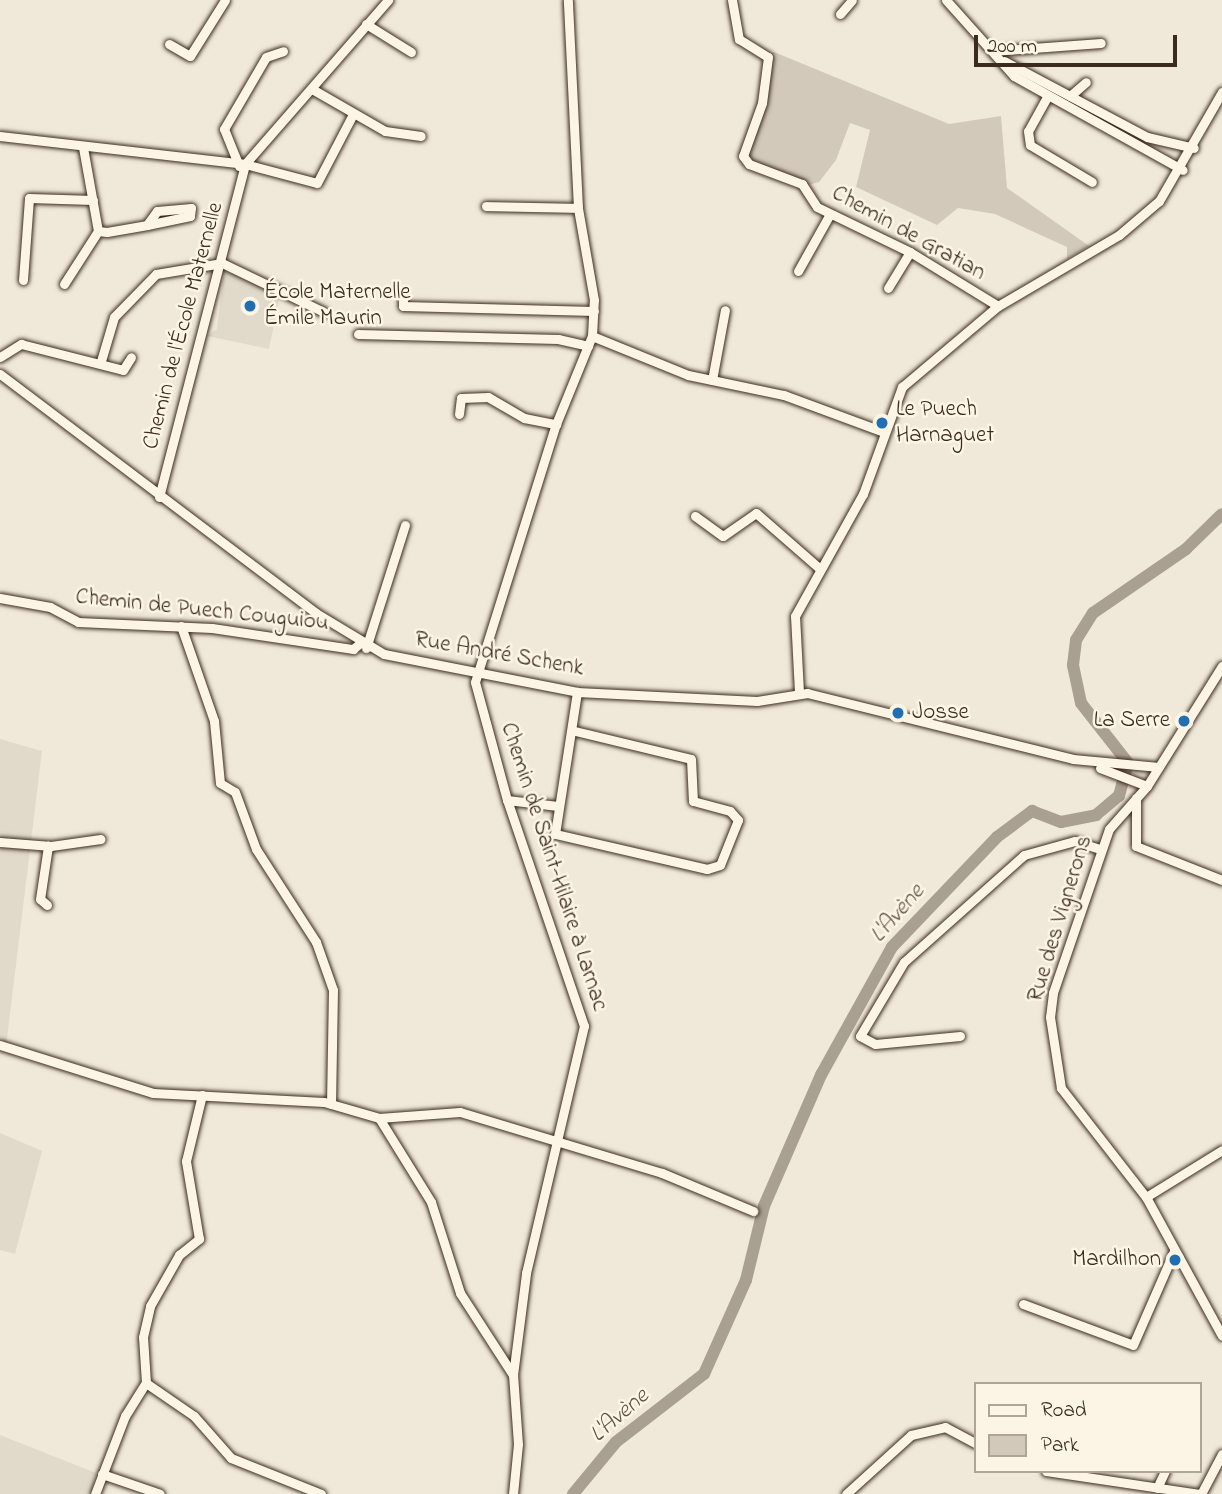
<!DOCTYPE html>
<meta charset="utf-8">
<style>
body{margin:0}
#map{position:relative;width:1222px;height:1494px;overflow:hidden;background:#f0e9d9;font-family:"Indie Flower",sans-serif}
div>[style]{position:absolute}
[style*='--x']{left:calc(var(--x)*1px);top:calc(var(--y)*1px);width:calc(var(--w)*1px);rotate:calc(var(--a)*1deg)}
.built>*{inset:0;background:#e1d9c9}
.green>*{inset:0;background:#d2c9ba}
.river>*{height:12px;margin:-6px;padding:0 6px;transform-origin:6px;border-radius:6px;background:#aaa091}
.roads{filter:drop-shadow(0 0 2px #3b2a1e) drop-shadow(0 0 2px #3b2a1e)}
.minor>*{height:9px;margin:-4.5px;padding:0 4.5px;transform-origin:4.5px;border-radius:4.5px;background:#fcf5e5}
.dots>*{width:19px;height:19px;translate:-50% -50%;box-sizing:border-box;border:4px solid #fcf5e5;border-radius:50%}
span{translate:-50% -50%;white-space:nowrap;text-align:center;line-height:1.15;-webkit-text-stroke:5px #fcf5e5;paint-order:stroke}
.street-label{font-size:23px;color:#3b2a1e}
.poi-label{font-size:23px;color:#3b2a1e}
.left{translate:0 -50%;text-align:left}
.right{translate:-100% -50%;text-align:right}
.water-label{font-size:24px;color:#625346;font-style:italic}
.legend{position:absolute;left:974px;top:1382px;width:228px;height:91px;box-sizing:border-box;background:#fcf5e5;border:2px solid #afa495;margin:0;padding:9px 12px;list-style:none;font-size:21px;color:#3b2a1e}
.legend li{display:flex;align-items:center;gap:14px;height:35px}
.legend b{width:35px;border:2px solid #afa495}
.scale{position:absolute;left:974px;top:35px;width:203px;height:32px;box-sizing:border-box;border:4px solid #3b2a1e;border-top:0;padding-left:9px;font-size:21px;line-height:24px;white-space:nowrap;color:#3b2a1e;-webkit-text-stroke:5px #fcf5e5;paint-order:stroke}
</style>
<div id="map">
<div class="built">
<div style="clip-path:polygon(224px 271px,280px 295px,269px 349px,207px 336px,217px 329px)"></div>
<div style="clip-path:polygon(0 739px,42px 751px,6px 1047px,0 1051px)"></div>
<div style="clip-path:polygon(0 1133px,42px 1151px,15px 1254px,0 1250px)"></div>
<div style="clip-path:polygon(0 1435px,96px 1473px,91px 1494px,0 1494px)"></div>
</div>
<div class="green">
<div style="clip-path:polygon(774px 52px,949px 124px,1001px 116px,1007px 188px,1089px 246px,1067px 259px,1067px 247px,995px 214px,958px 208px,937px 225px,856px 187px,870px 130px,850px 123px,836px 160px,819px 182px,808px 185px,753px 164px,747px 155px,770px 78px,767px 55px)"></div>
</div>
<div class="river">
<div style="--x:573;--y:1494;--w:67;--a:-50.4"></div>
<div style="--x:616;--y:1442;--w:111;--a:-37.7"></div>
<div style="--x:704;--y:1374;--w:103;--a:-65.9"></div>
<div style="--x:746;--y:1280;--w:76;--a:-76.3"></div>
<div style="--x:764;--y:1206;--w:143;--a:-66.5"></div>
<div style="--x:821;--y:1075;--w:146;--a:-61"></div>
<div style="--x:892;--y:947;--w:152;--a:-46.3"></div>
<div style="--x:997;--y:837;--w:44;--a:-36.6"></div>
<div style="--x:1032;--y:811;--w:31;--a:21"></div>
<div style="--x:1061;--y:822;--w:36;--a:-11"></div>
<div style="--x:1096;--y:815;--w:30;--a:-40"></div>
<div style="--x:1119;--y:796;--w:34;--a:-75"></div>
<div style="--x:1128;--y:763;--w:76;--a:-128.1"></div>
<div style="--x:1081;--y:703;--w:39;--a:-102"></div>
<div style="--x:1073;--y:665;--w:25;--a:-83"></div>
<div style="--x:1076;--y:640;--w:32;--a:-58"></div>
<div style="--x:1093;--y:613;--w:113;--a:-34.5"></div>
<div style="--x:1186;--y:549;--w:50;--a:-44.2"></div>
</div>
<div class="roads">
<div class="minor">
<div style="--x:732;--y:0;--w:40;--a:80"></div>
<div style="--x:739;--y:39;--w:34;--a:32"></div>
<div style="--x:768;--y:57;--w:46;--a:97.4"></div>
<div style="--x:762;--y:103;--w:56;--a:109.7"></div>
<div style="--x:743;--y:156;--w:10;--a:53"></div>
<div style="--x:749;--y:164;--w:57;--a:20.7"></div>
<div style="--x:802;--y:184;--w:27;--a:57"></div>
<div style="--x:817;--y:207;--w:103;--a:25.8"></div>
<div style="--x:910;--y:252;--w:103;--a:31.5"></div>
<div style="--x:946;--y:0;--w:102;--a:48.2"></div>
<div style="--x:1014;--y:76;--w:193;--a:29.1"></div>
<div style="--x:840;--y:14;--w:18;--a:-49"></div>
<div style="--x:366;--y:24;--w:53;--a:31.9"></div>
<div style="--x:169;--y:44;--w:24;--a:30"></div>
<div style="--x:190;--y:56;--w:66;--a:-58"></div>
<div style="--x:992;--y:51;--w:109;--a:-4.2"></div>
<div style="--x:1004;--y:61;--w:162;--a:28"></div>
<div style="--x:1147;--y:137;--w:48;--a:13.2"></div>
<div style="--x:312;--y:89;--w:84;--a:29.9"></div>
<div style="--x:385;--y:131;--w:36;--a:8"></div>
<div style="--x:1070;--y:96;--w:21;--a:-41"></div>
<div style="--x:1047;--y:97;--w:39;--a:119"></div>
<div style="--x:1028;--y:131;--w:14;--a:82"></div>
<div style="--x:1030;--y:145;--w:72;--a:30.8"></div>
<div style="--x:0;--y:136;--w:247;--a:6.5"></div>
<div style="--x:245;--y:164;--w:218;--a:-48.9"></div>
<div style="--x:239;--y:166;--w:40;--a:-112"></div>
<div style="--x:224;--y:129;--w:83;--a:-59.7"></div>
<div style="--x:266;--y:57;--w:18;--a:-19"></div>
<div style="--x:486;--y:206;--w:92;--a:1.2"></div>
<div style="--x:98;--y:231;--w:9;--a:6"></div>
<div style="--x:107;--y:232;--w:41;--a:-9.9"></div>
<div style="--x:147;--y:225;--w:44;--a:-11.8"></div>
<div style="--x:190;--y:216;--w:8;--a:-83"></div>
<div style="--x:191;--y:208;--w:34;--a:175"></div>
<div style="--x:157;--y:211;--w:17;--a:126"></div>
<div style="--x:222;--y:263;--w:113;--a:25.7"></div>
<div style="--x:798;--y:271;--w:65;--a:-60.7"></div>
<div style="--x:23;--y:280;--w:82;--a:-85.8"></div>
<div style="--x:29;--y:198;--w:64;--a:1.8"></div>
<div style="--x:64;--y:284;--w:63;--a:-57.3"></div>
<div style="--x:98;--y:231;--w:84;--a:-100.2"></div>
<div style="--x:888;--y:288;--w:42;--a:-58.6"></div>
<div style="--x:403;--y:300;--w:6;--a:90"></div>
<div style="--x:403;--y:306;--w:191;--a:1.5"></div>
<div style="--x:358;--y:334;--w:200;--a:1.4"></div>
<div style="--x:558;--y:339;--w:31;--a:13"></div>
<div style="--x:592;--y:336;--w:104;--a:22.1"></div>
<div style="--x:688;--y:375;--w:98;--a:11.8"></div>
<div style="--x:784;--y:395;--w:107;--a:20.3"></div>
<div style="--x:0;--y:357;--w:25;--a:-32"></div>
<div style="--x:21;--y:344;--w:105;--a:14.3"></div>
<div style="--x:123;--y:370;--w:15;--a:-58"></div>
<div style="--x:101;--y:361;--w:46;--a:-73.5"></div>
<div style="--x:114;--y:317;--w:60;--a:-45.7"></div>
<div style="--x:156;--y:274;--w:67;--a:-9.5"></div>
<div style="--x:0;--y:374;--w:396;--a:37.1"></div>
<div style="--x:316;--y:613;--w:79;--a:31.1"></div>
<div style="--x:384;--y:654;--w:197;--a:11.1"></div>
<div style="--x:577;--y:692;--w:180;--a:2.9"></div>
<div style="--x:757;--y:701;--w:51;--a:-9.1"></div>
<div style="--x:807;--y:693;--w:274;--a:13.9"></div>
<div style="--x:1073;--y:759;--w:86;--a:5.3"></div>
<div style="--x:712;--y:380;--w:71;--a:-79.5"></div>
<div style="--x:459;--y:414;--w:16;--a:-83"></div>
<div style="--x:461;--y:398;--w:27;--a:-2"></div>
<div style="--x:488;--y:397;--w:42;--a:30.3"></div>
<div style="--x:524;--y:418;--w:33;--a:11"></div>
<div style="--x:159;--y:497;--w:344;--a:-75.5"></div>
<div style="--x:245;--y:164;--w:74;--a:14.8"></div>
<div style="--x:317;--y:183;--w:78;--a:-62.4"></div>
<div style="--x:695;--y:516;--w:34;--a:36"></div>
<div style="--x:723;--y:536;--w:40;--a:-34.9"></div>
<div style="--x:756;--y:513;--w:85;--a:41.2"></div>
<div style="--x:0;--y:598;--w:51;--a:10.2"></div>
<div style="--x:50;--y:607;--w:32;--a:28"></div>
<div style="--x:78;--y:622;--w:134;--a:2.6"></div>
<div style="--x:212;--y:628;--w:143;--a:8.5"></div>
<div style="--x:353;--y:649;--w:8;--a:-40"></div>
<div style="--x:181;--y:626;--w:101;--a:70.8"></div>
<div style="--x:214;--y:721;--w:62;--a:84.5"></div>
<div style="--x:220;--y:783;--w:17;--a:31"></div>
<div style="--x:235;--y:792;--w:61;--a:69.8"></div>
<div style="--x:256;--y:849;--w:111;--a:57.2"></div>
<div style="--x:316;--y:942;--w:51;--a:70.5"></div>
<div style="--x:333;--y:990;--w:114;--a:91"></div>
<div style="--x:366;--y:648;--w:129;--a:-72.4"></div>
<div style="--x:1222;--y:666;--w:142;--a:122"></div>
<div style="--x:1147;--y:786;--w:57;--a:131.5"></div>
<div style="--x:1109;--y:829;--w:173;--a:108.9"></div>
<div style="--x:1053;--y:993;--w:24;--a:97"></div>
<div style="--x:1050;--y:1017;--w:72;--a:81.2"></div>
<div style="--x:1061;--y:1088;--w:138;--a:52.1"></div>
<div style="--x:1146;--y:1197;--w:158;--a:61.3"></div>
<div style="--x:799;--y:692;--w:76;--a:-93"></div>
<div style="--x:795;--y:616;--w:140;--a:-60.9"></div>
<div style="--x:863;--y:494;--w:114;--a:-70"></div>
<div style="--x:902;--y:387;--w:126;--a:-40.2"></div>
<div style="--x:998;--y:306;--w:140;--a:-30.4"></div>
<div style="--x:1119;--y:235;--w:52;--a:-40.4"></div>
<div style="--x:1159;--y:201;--w:126;--a:-60"></div>
<div style="--x:575;--y:731;--w:119;--a:13.6"></div>
<div style="--x:691;--y:759;--w:42;--a:87.3"></div>
<div style="--x:693;--y:801;--w:38;--a:15"></div>
<div style="--x:730;--y:811;--w:12;--a:48"></div>
<div style="--x:738;--y:820;--w:48;--a:111.8"></div>
<div style="--x:720;--y:865;--w:14;--a:163"></div>
<div style="--x:707;--y:869;--w:156;--a:-167"></div>
<div style="--x:555;--y:834;--w:144;--a:-81.2"></div>
<div style="--x:1100;--y:768;--w:50;--a:21"></div>
<div style="--x:1136;--y:798;--w:48;--a:90"></div>
<div style="--x:1136;--y:846;--w:92;--a:21.6"></div>
<div style="--x:507;--y:800;--w:51;--a:6.7"></div>
<div style="--x:0;--y:842;--w:51;--a:4.5"></div>
<div style="--x:51;--y:846;--w:50;--a:-8"></div>
<div style="--x:47;--y:905;--w:9;--a:-139"></div>
<div style="--x:40;--y:899;--w:54;--a:-81.4"></div>
<div style="--x:960;--y:1036;--w:85;--a:174.6"></div>
<div style="--x:875;--y:1044;--w:17;--a:-152"></div>
<div style="--x:860;--y:1036;--w:86;--a:-59.3"></div>
<div style="--x:904;--y:962;--w:161;--a:-41.7"></div>
<div style="--x:1024;--y:855;--w:53;--a:-15.4"></div>
<div style="--x:1075;--y:841;--w:26;--a:18"></div>
<div style="--x:0;--y:1045;--w:160;--a:17.4"></div>
<div style="--x:153;--y:1093;--w:171;--a:3"></div>
<div style="--x:324;--y:1102;--w:57;--a:16.2"></div>
<div style="--x:379;--y:1118;--w:81;--a:-4.2"></div>
<div style="--x:460;--y:1112;--w:211;--a:16.8"></div>
<div style="--x:662;--y:1173;--w:99;--a:22.7"></div>
<div style="--x:379;--y:1118;--w:99;--a:58.2"></div>
<div style="--x:431;--y:1202;--w:96;--a:72.3"></div>
<div style="--x:460;--y:1293;--w:98;--a:57.1"></div>
<div style="--x:1146;--y:1197;--w:89;--a:-31.7"></div>
<div style="--x:1023;--y:1304;--w:117;--a:20.4"></div>
<div style="--x:1133;--y:1345;--w:103;--a:-66.4"></div>
<div style="--x:146;--y:1383;--w:58;--a:34.5"></div>
<div style="--x:194;--y:1416;--w:56;--a:48.6"></div>
<div style="--x:231;--y:1458;--w:97;--a:21.8"></div>
<div style="--x:1046;--y:1471;--w:155;--a:8.5"></div>
<div style="--x:102;--y:1474;--w:61;--a:19"></div>
<div style="--x:1157;--y:1488;--w:19;--a:-65"></div>
<div style="--x:95;--y:1494;--w:84;--a:-69"></div>
<div style="--x:125;--y:1416;--w:39;--a:-58"></div>
<div style="--x:146;--y:1383;--w:46;--a:-93.7"></div>
<div style="--x:143;--y:1337;--w:32;--a:-77"></div>
<div style="--x:150;--y:1306;--w:59;--a:-60.4"></div>
<div style="--x:179;--y:1255;--w:26;--a:-39"></div>
<div style="--x:199;--y:1239;--w:79;--a:-99.5"></div>
<div style="--x:186;--y:1161;--w:68;--a:-76.4"></div>
<div style="--x:513;--y:1494;--w:50;--a:-84.3"></div>
<div style="--x:518;--y:1444;--w:69;--a:-94.1"></div>
<div style="--x:513;--y:1375;--w:103;--a:-82.7"></div>
<div style="--x:526;--y:1273;--w:254;--a:-76.8"></div>
<div style="--x:584;--y:1026;--w:239;--a:-108.8"></div>
<div style="--x:507;--y:800;--w:122;--a:-105.2"></div>
<div style="--x:475;--y:682;--w:270;--a:-72.6"></div>
<div style="--x:556;--y:424;--w:95;--a:-67.8"></div>
<div style="--x:592;--y:336;--w:36;--a:-87"></div>
<div style="--x:594;--y:300;--w:93;--a:-99.9"></div>
<div style="--x:578;--y:208;--w:208;--a:-92.8"></div>
<div style="--x:846;--y:1494;--w:88;--a:-42.2"></div>
<div style="--x:911;--y:1435;--w:35;--a:-13"></div>
<div style="--x:945;--y:1427;--w:34;--a:28"></div>
<div style="--x:1201;--y:1494;--w:45;--a:-62.3"></div>
</div>
</div>
<div class="dots">
<div style="left:250px;top:306px;background:#1f6fb2"></div>
<div style="left:882px;top:423px;background:#1f6fb2"></div>
<div style="left:898px;top:713px;background:#1f6fb2"></div>
<div style="left:1184px;top:721px;background:#1f6fb2"></div>
<div style="left:1175px;top:1260px;background:#1f6fb2"></div>
</div>
<div class="street-label">
<span style="left:908px;top:234px;rotate:29deg">Chemin de Gratian</span>
<span style="left:184px;top:326px;rotate:-75deg">Chemin de l'École Maternelle</span>
<span style="left:202px;top:611px;rotate:6deg">Chemin de Puech Couguiou</span>
<span style="left:499px;top:655px;rotate:10deg">Rue André Schenk</span>
<span style="left:553px;top:867px;rotate:72deg">Chemin de Saint-Hilaire à Larnac</span>
<span style="left:1061px;top:919px;rotate:-73deg">Rue des Vignerons</span>
</div>
<div class="poi-label">
<span class="left" style="left:264px;top:306px">École Maternelle<br>Émile Maurin</span>
<span class="left" style="left:896px;top:423px">Le Puech<br>Harnaguet</span>
<span class="left" style="left:912px;top:713px">Josse</span>
<span class="right" style="left:1170px;top:721px">La Serre</span>
<span class="right" style="left:1161px;top:1260px">Mardilhon</span>
</div>
<div class="water-label">
<span style="left:898px;top:914px;rotate:-49deg">L'Avène</span>
<span style="left:620px;top:1416px;rotate:-41deg">L'Avène</span>
</div>
<ul class="legend">
<li><b style="height:9px;background:#fcf5e5"></b>Road</li>
<li><b style="height:19px;background:#d2c9ba"></b>Park</li>
</ul>
<div class="scale">200 m</div>
</div>
